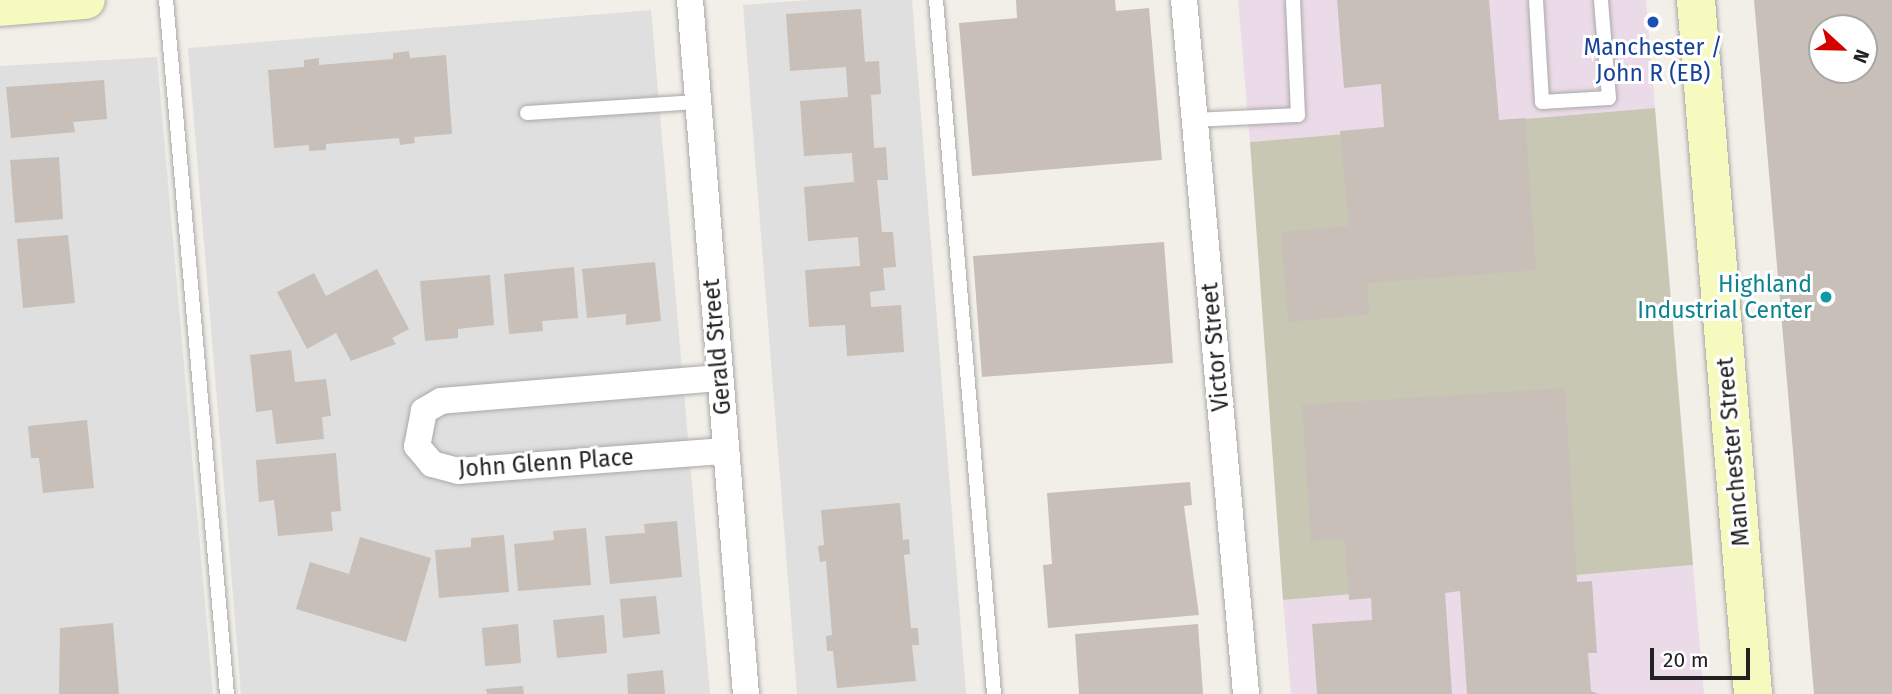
<!DOCTYPE html>
<style>
body{margin:0}
#map{position:relative;width:1892px;height:694px;overflow:hidden;background:#f2efe9;font-family:"Fira Sans",sans-serif}
div>[style]{position:absolute}
[style*='--x']{left:calc(var(--x)*1px);top:calc(var(--y)*1px);width:calc(var(--w)*1px);rotate:calc(var(--a)*1deg)}
.residential>*{inset:0;background:#e0dfdf}
.industrial>*{inset:0;background:#ebdbe8}
.construction>*{inset:0;background:#c7c7b4}
.building>*{inset:0;background:#c7bfb8}
.roads{filter:drop-shadow(0 0 2px #a9a9a9) drop-shadow(0 0 2px #a9a9a9)}
.lane>*{height:14px;margin:-7px;padding:0 7px;transform-origin:7px;border-radius:7px;background:#fff}
.street>*{height:26px;margin:-13px;padding:0 13px;transform-origin:13px;border-radius:13px;background:#fff}
.secondary>*{height:38px;margin:-19px;padding:0 19px;transform-origin:19px;border-radius:19px;background:#f7fabf}
.dots>*{width:19px;height:19px;translate:-50% -50%;box-sizing:border-box;border:4px solid #fff;border-radius:50%}
span{translate:-50% -50%;white-space:nowrap;text-align:center;line-height:1.15;-webkit-text-stroke:6px #fff;paint-order:stroke}
.transit-label{font-size:23px;color:#164399}
.culture-label{font-size:23px;color:#0d838f}
.right{translate:-100% -50%;text-align:right}
.street-label{font-size:23px;color:#222}
.north{position:absolute;left:1808px;top:14px;width:70px;height:70px;box-sizing:border-box;background:#fff;border:2px solid #a7a7a7;border-radius:50%;rotate:112deg;font-size:19px;font-weight:700;line-height:28px;text-align:center;color:#222}
.north::after{content:'';display:block;margin:auto;width:24px;height:32px;background:#d40000;clip-path:polygon(50% 0,100% 100%,50% 72%,0 100%)}
.scale{position:absolute;left:1650px;top:648px;width:100px;height:32px;box-sizing:border-box;border:4px solid #222;border-top:0;padding-left:9px;font-size:21px;line-height:24px;white-space:nowrap;color:#222;-webkit-text-stroke:5px #fff;paint-order:stroke}
</style>
<div id="map">
<div class="residential">
<div style="clip-path:polygon(809px 0,912px 0,966px 694px,797px 694px,743px 5px)"></div>
<div style="clip-path:polygon(651px 10px,710px 694px,241px 694px,188px 48px)"></div>
<div style="clip-path:polygon(157px 57px,213px 694px,0 694px,0 66px)"></div>
</div>
<div class="industrial">
<div style="clip-path:polygon(1238px 0,1646px 0,1655px 108px,1250px 142px)"></div>
<div style="clip-path:polygon(1693px 565px,1704px 694px,1291px 694px,1283px 600px)"></div>
</div>
<div class="construction">
<div style="clip-path:polygon(1655px 108px,1693px 565px,1283px 600px,1250px 142px)"></div>
</div>
<div class="building">
<div style="clip-path:polygon(1016px 0,1115px 0,1116px 11px,1149px 8px,1162px 160px,972px 176px,959px 23px,1017px 18px)"></div>
<div style="clip-path:polygon(1337px 0,1489px 0,1499px 120px,1525px 118px,1536px 270px,1368px 283px,1369px 314px,1288px 322px,1281px 232px,1349px 226px,1340px 131px,1384px 127px,1381px 84px,1344px 88px)"></div>
<div style="clip-path:polygon(evenodd,1754px 0,1892px 0,1892px 694px,1814px 694px,1754px 0,1822px 28px,1864px 28px,1864px 70px,1822px 70px,1822px 28px)"></div>
<div style="clip-path:polygon(861px 9px,865px 62px,879px 61px,881px 94px,871px 95px,874px 148px,886px 147px,888px 180px,877px 180px,882px 232px,893px 232px,896px 267px,883px 268px,885px 290px,870px 292px,871px 307px,901px 305px,904px 352px,847px 356px,845px 325px,809px 327px,805px 270px,860px 266px,858px 237px,808px 241px,804px 187px,854px 182px,852px 153px,804px 156px,800px 101px,848px 97px,846px 67px,790px 71px,786px 14px)"></div>
<div style="clip-path:polygon(409px 51px,410px 58px,446px 55px,452px 134px,414px 137px,415px 143px,400px 145px,399px 138px,326px 144px,326px 150px,309px 151px,309px 145px,274px 148px,268px 70px,304px 67px,304px 60px,319px 58px,319px 65px,393px 59px,393px 53px)"></div>
<div style="clip-path:polygon(104px 80px,107px 119px,73px 122px,75px 132px,11px 138px,6px 87px)"></div>
<div style="clip-path:polygon(59px 157px,63px 219px,15px 223px,10px 160px)"></div>
<div style="clip-path:polygon(68px 235px,75px 303px,23px 308px,17px 239px)"></div>
<div style="clip-path:polygon(1164px 242px,1173px 363px,982px 377px,973px 256px)"></div>
<div style="clip-path:polygon(655px 262px,661px 321px,626px 325px,626px 314px,587px 318px,582px 269px)"></div>
<div style="clip-path:polygon(574px 267px,578px 318px,542px 321px,543px 331px,509px 334px,504px 274px)"></div>
<div style="clip-path:polygon(377px 269px,409px 329px,392px 338px,396px 344px,351px 361px,336px 333px,307px 349px,277px 292px,314px 273px,326px 296px)"></div>
<div style="clip-path:polygon(490px 275px,494px 325px,458px 329px,458px 338px,425px 341px,420px 281px)"></div>
<div style="clip-path:polygon(291px 350px,295px 382px,326px 379px,331px 416px,322px 417px,324px 439px,276px 444px,272px 410px,256px 412px,250px 355px)"></div>
<div style="clip-path:polygon(1565px 388px,1577px 582px,1592px 581px,1597px 653px,1588px 653px,1591px 691px,1599px 694px,1467px 694px,1460px 591px,1445px 593px,1452px 694px,1317px 694px,1312px 624px,1372px 620px,1371px 598px,1349px 600px,1345px 539px,1311px 541px,1302px 405px)"></div>
<div style="clip-path:polygon(87px 420px,94px 488px,43px 493px,39px 458px,31px 458px,28px 426px)"></div>
<div style="clip-path:polygon(336px 453px,341px 511px,331px 512px,333px 531px,278px 536px,274px 500px,259px 502px,256px 460px)"></div>
<div style="clip-path:polygon(1190px 482px,1192px 505px,1184px 506px,1199px 615px,1048px 628px,1043px 565px,1052px 564px,1047px 493px)"></div>
<div style="clip-path:polygon(900px 503px,903px 540px,909px 539px,910px 554px,904px 555px,911px 628px,918px 628px,919px 645px,912px 645px,916px 681px,837px 688px,833px 651px,827px 651px,826px 636px,832px 635px,826px 561px,820px 562px,818px 546px,824px 545px,821px 510px)"></div>
<div style="clip-path:polygon(677px 521px,682px 577px,610px 584px,605px 536px,645px 533px,644px 524px)"></div>
<div style="clip-path:polygon(586px 528px,591px 585px,518px 591px,514px 544px,554px 540px,553px 531px)"></div>
<div style="clip-path:polygon(504px 535px,509px 592px,439px 598px,435px 550px,471px 547px,471px 538px)"></div>
<div style="clip-path:polygon(360px 537px,431px 558px,406px 642px,296px 609px,310px 562px,349px 574px)"></div>
<div style="clip-path:polygon(656px 596px,660px 634px,623px 638px,620px 599px)"></div>
<div style="clip-path:polygon(604px 615px,607px 653px,557px 658px,553px 620px)"></div>
<div style="clip-path:polygon(113px 623px,119px 694px,59px 694px,60px 628px)"></div>
<div style="clip-path:polygon(518px 624px,521px 663px,485px 666px,482px 628px)"></div>
<div style="clip-path:polygon(1198px 624px,1203px 694px,1079px 694px,1075px 634px)"></div>
<div style="clip-path:polygon(663px 670px,665px 694px,628px 694px,627px 674px)"></div>
<div style="clip-path:polygon(523px 686px,524px 694px,487px 694px,486px 689px)"></div>
</div>
<div class="roads">
<div class="lane">
<div style="--x:166;--y:0;--w:697;--a:84.98"></div>
<div style="--x:936;--y:0;--w:696;--a:85.22"></div>
<div style="--x:1536;--y:0;--w:102;--a:86.6"></div>
<div style="--x:1542;--y:102;--w:67;--a:-3.4"></div>
<div style="--x:1609;--y:98;--w:98;--a:-94.7"></div>
<div style="--x:527;--y:113;--w:171;--a:-3.7"></div>
<div style="--x:1195;--y:120;--w:103;--a:-2.8"></div>
<div style="--x:1298;--y:115;--w:115;--a:-92.5"></div>
</div>
<div class="street">
<div style="--x:690;--y:0;--w:696;--a:85.39"></div>
<div style="--x:1184;--y:0;--w:697;--a:84.89"></div>
<div style="--x:719;--y:378;--w:279;--a:175.3"></div>
<div style="--x:441;--y:401;--w:20;--a:150"></div>
<div style="--x:424;--y:411;--w:36;--a:101"></div>
<div style="--x:417;--y:446;--w:23;--a:50"></div>
<div style="--x:432;--y:464;--w:27;--a:15"></div>
<div style="--x:458;--y:471;--w:268;--a:-4.3"></div>
</div>
<div class="secondary">
<div style="--x:1696;--y:0;--w:696;--a:85.3"></div>
<div style="--x:0;--y:7;--w:86;--a:-4.7"></div>
</div>
</div>
<div class="dots">
<div style="left:1653px;top:22px;background:#1a4fb4"></div>
<div style="left:1826px;top:297px;background:#0f9aa8"></div>
</div>
<div class="transit-label">
<span style="left:1653px;top:60px">Manchester /<br>John R (EB)</span>
</div>
<div class="culture-label">
<span class="right" style="left:1812px;top:297px">Highland<br>Industrial Center</span>
</div>
<div class="street-label">
<span style="left:717px;top:347px;rotate:-95deg">Gerald Street</span>
<span style="left:1215px;top:347px;rotate:-95deg">Victor Street</span>
<span style="left:1733px;top:452px;rotate:-95deg">Manchester Street</span>
<span style="left:546px;top:463px;rotate:-4deg">John Glenn Place</span>
</div>
<div class="north">N</div>
<div class="scale">20 m</div>
</div>
